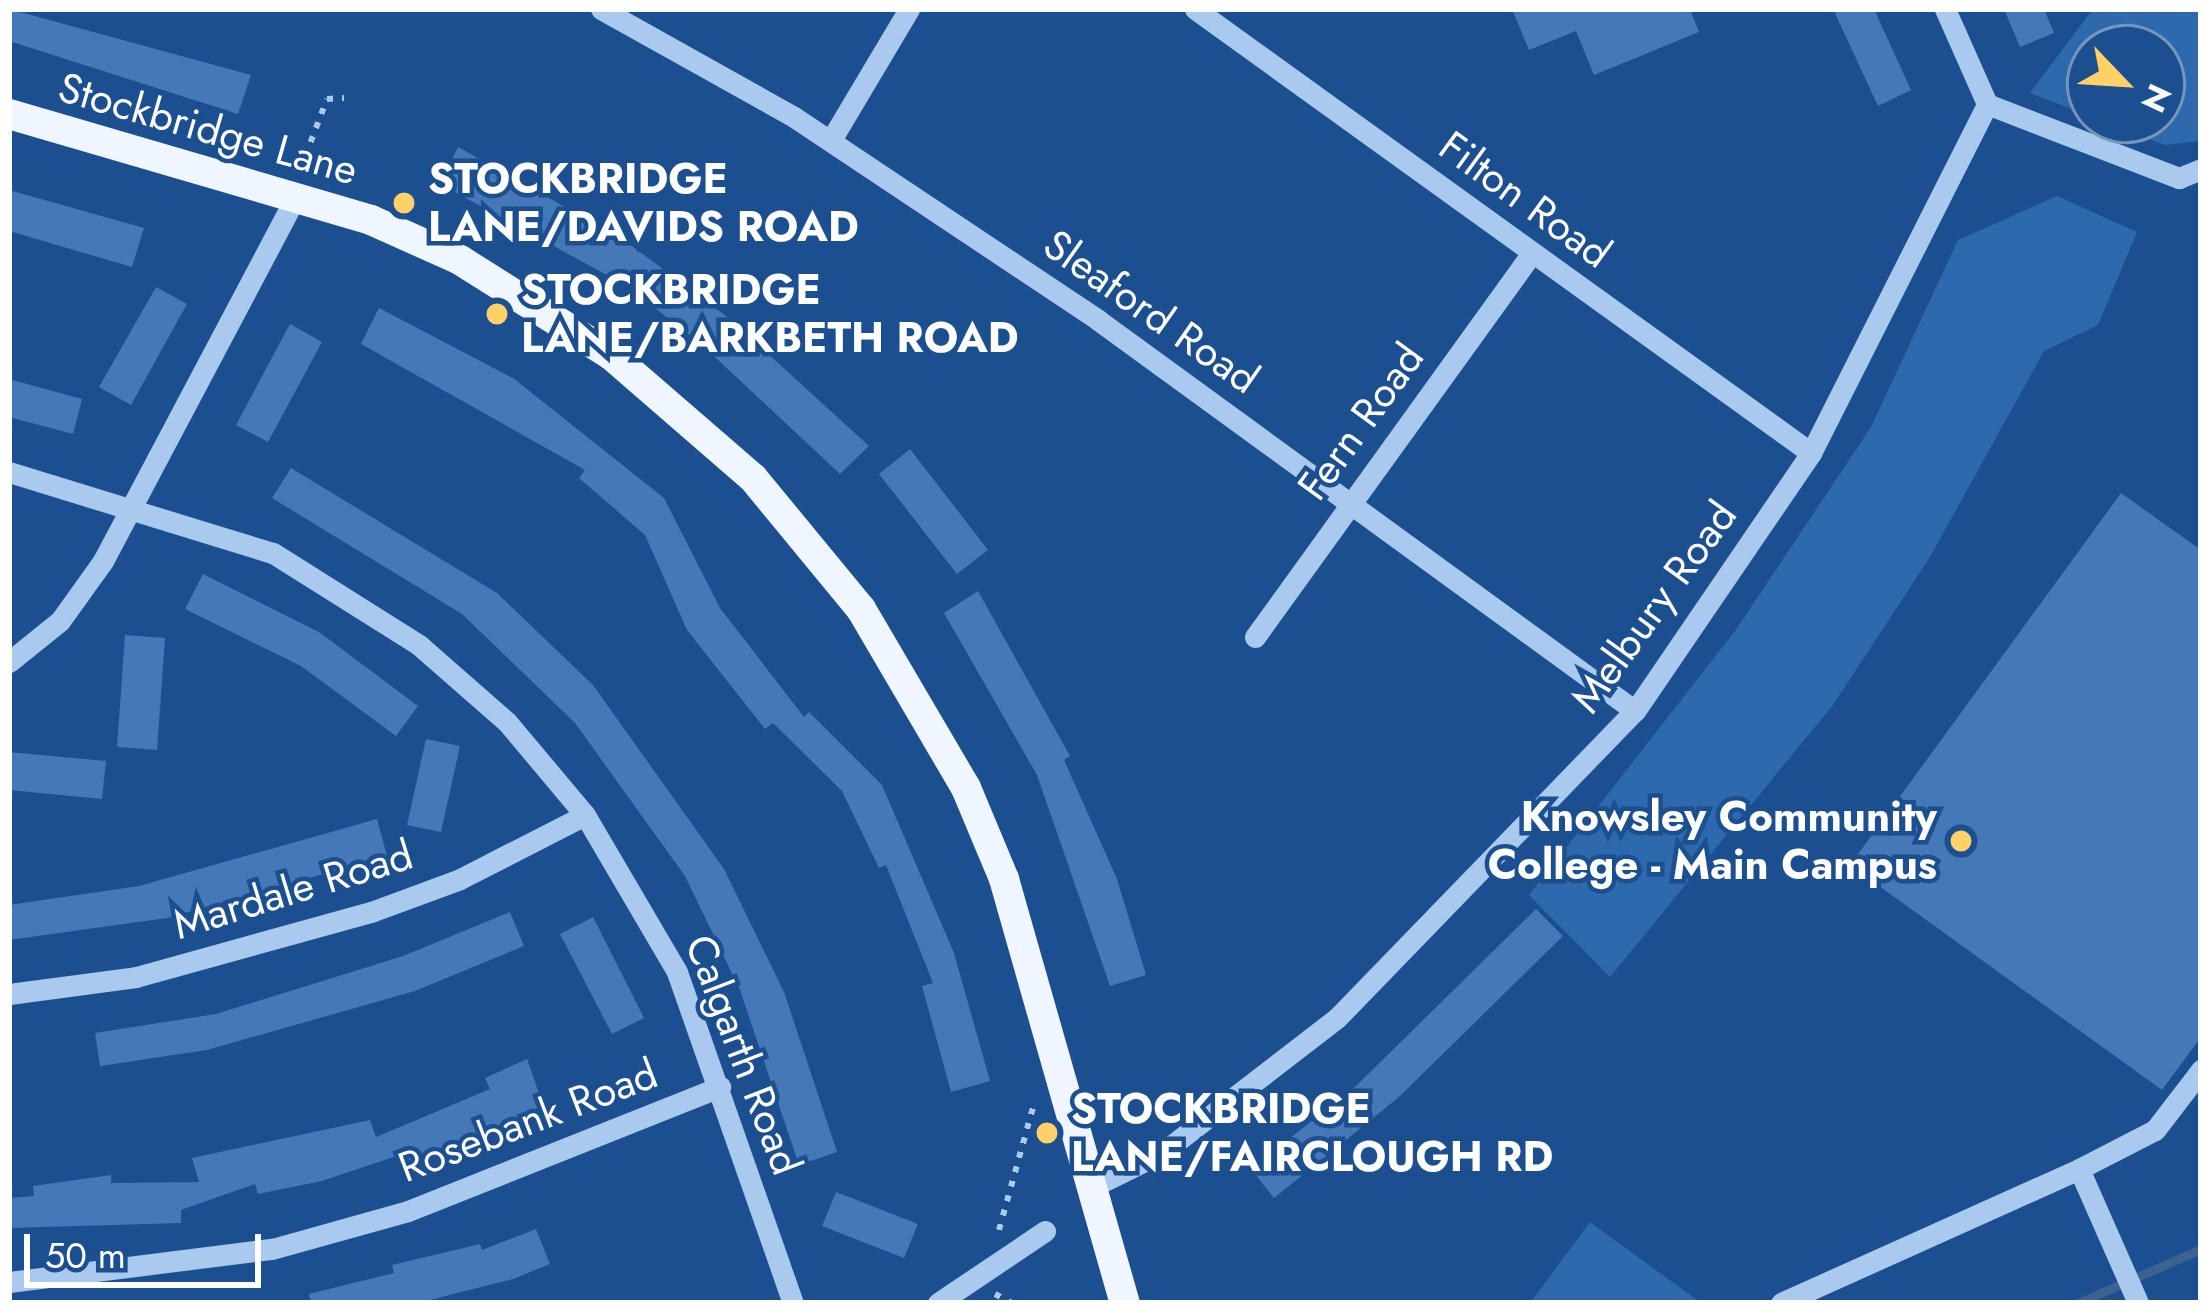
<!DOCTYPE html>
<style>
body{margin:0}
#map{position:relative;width:2210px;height:1312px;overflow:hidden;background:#1b4f8f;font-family:Jost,sans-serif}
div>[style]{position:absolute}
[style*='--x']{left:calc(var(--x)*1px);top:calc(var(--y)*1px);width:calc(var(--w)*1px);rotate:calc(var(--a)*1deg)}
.green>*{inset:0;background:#2e69ad}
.stream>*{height:9px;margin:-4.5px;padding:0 4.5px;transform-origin:4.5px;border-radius:4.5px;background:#3c6290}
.building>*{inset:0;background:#4478b7}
.path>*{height:6px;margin-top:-3px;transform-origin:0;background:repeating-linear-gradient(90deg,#a9c9ee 0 6px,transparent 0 15px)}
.minor>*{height:21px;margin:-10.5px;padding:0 10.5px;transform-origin:10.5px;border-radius:10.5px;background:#a9c9ee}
.major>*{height:30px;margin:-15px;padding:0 15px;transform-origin:15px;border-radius:15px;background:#f0f6ff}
.dots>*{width:33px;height:33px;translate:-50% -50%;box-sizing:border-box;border:6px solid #1b4f8f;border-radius:50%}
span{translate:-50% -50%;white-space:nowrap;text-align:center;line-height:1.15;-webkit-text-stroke:9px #1b4f8f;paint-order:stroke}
.street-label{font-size:42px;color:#fff}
.poi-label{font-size:42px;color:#fff;font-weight:700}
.left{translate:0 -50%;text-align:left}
.right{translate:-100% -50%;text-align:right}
.frame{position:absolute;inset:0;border:12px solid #fff;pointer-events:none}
.north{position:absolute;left:2066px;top:24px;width:120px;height:120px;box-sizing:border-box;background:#1b4f8f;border:3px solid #7695bc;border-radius:50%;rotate:115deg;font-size:33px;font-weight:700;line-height:48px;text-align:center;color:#fff}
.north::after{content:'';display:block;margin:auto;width:42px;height:54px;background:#ffd166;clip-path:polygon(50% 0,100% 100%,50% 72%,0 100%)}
.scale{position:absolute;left:24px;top:1234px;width:237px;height:54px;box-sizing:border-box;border:6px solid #fff;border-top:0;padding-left:15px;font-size:36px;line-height:42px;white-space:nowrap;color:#fff;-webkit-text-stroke:9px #1b4f8f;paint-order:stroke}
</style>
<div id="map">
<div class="green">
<div style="clip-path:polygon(2093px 9px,2201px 9px,2201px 141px,2165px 145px,2100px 120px,2162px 120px,2162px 48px,2090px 48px,2090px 116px,2030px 93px)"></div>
<div style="clip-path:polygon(2057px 196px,2137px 232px,2098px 325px,2044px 351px,1930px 557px,1833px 705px,1610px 977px,1529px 895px,1735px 631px,1871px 427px,1958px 240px)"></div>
<div style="clip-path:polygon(1590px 1222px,1701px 1303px,1530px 1303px)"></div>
</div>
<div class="stream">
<div style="--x:2078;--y:1303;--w:134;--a:-23.7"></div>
</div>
<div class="building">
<div style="clip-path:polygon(9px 9px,251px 75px,238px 114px,9px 41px)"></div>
<div style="clip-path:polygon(1512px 9px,1690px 9px,1699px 32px,1594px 75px,1576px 31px,1529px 50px)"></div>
<div style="clip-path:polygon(1833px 9px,1874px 9px,1911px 90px,1878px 106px)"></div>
<div style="clip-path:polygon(2004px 9px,2044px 9px,2054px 33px,2020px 47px)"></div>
<div style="clip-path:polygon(458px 147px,624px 240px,730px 319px,869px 446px,840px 474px,700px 343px,625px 285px,440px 184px)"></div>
<div style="clip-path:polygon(9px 190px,144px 228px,132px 267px,9px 231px)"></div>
<div style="clip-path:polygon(156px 287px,187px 304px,131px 405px,99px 387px)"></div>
<div style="clip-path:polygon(379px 308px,513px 378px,664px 498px,720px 608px,804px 717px,809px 712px,882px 785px,954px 953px,990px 1081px,951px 1092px,922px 986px,933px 983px,886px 865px,879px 868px,842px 791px,773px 723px,765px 729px,687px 630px,645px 535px,579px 478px,585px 470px,361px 344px)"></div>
<div style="clip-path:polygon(290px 324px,322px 342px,268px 442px,236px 425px)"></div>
<div style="clip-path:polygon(9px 379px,82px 399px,73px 434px,9px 417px)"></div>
<div style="clip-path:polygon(910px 449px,988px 550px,957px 574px,879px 474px)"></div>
<div style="clip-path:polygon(291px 468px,497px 593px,593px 685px,724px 869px,784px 992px,837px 1152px,799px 1165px,740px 990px,685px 876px,575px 723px,462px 614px,272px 498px)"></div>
<div style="clip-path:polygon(2121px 493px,2201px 550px,2201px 1037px,2162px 1090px,1850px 865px)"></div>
<div style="clip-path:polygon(203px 574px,319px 632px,418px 706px,396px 736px,301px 666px,185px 609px)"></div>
<div style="clip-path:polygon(978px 591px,1070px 756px,1064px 760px,1117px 879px,1146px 975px,1110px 986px,1037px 775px,944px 613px)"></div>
<div style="clip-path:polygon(125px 635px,165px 638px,157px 750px,117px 747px)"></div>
<div style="clip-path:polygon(426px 739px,460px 746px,441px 832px,407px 825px)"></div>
<div style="clip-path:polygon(9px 752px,106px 761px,102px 799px,9px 790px)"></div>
<div style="clip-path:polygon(377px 819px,387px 856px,167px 918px,9px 940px,9px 905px,139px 886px)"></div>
<div style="clip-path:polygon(1536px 909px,1563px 936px,1399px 1097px,1274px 1198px,1251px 1169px,1356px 1086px)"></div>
<div style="clip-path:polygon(510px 912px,524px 946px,415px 991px,207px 1050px,100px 1066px,95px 1033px,216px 1014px,403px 956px)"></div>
<div style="clip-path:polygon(593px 917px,644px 1018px,612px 1034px,560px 934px)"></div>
<div style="clip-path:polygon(527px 1059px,543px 1105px,412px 1168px,406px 1153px,322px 1181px,258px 1194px,255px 1184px,181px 1210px,181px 1223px,9px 1228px,9px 1198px,34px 1196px,33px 1186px,111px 1175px,111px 1183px,199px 1182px,192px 1158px,370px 1120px,376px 1137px,490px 1089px,485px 1078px)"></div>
<div style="clip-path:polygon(836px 1192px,918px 1224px,904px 1258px,822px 1226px)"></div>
<div style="clip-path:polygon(536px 1229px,550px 1264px,513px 1279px,418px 1303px,311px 1303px,309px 1294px,394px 1273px,392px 1265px,480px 1244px,482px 1250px)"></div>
</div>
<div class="path">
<div style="--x:300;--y:170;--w:76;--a:-69.2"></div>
<div style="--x:327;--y:99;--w:17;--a:-3"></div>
<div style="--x:999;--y:1230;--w:131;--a:-74.5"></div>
<div style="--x:995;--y:1294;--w:19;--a:28"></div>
</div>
<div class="minor">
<div style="--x:601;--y:9;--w:221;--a:29.2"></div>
<div style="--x:794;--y:117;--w:366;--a:33.7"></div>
<div style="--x:1098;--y:320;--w:664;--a:36.06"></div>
<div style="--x:1195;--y:9;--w:759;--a:35.78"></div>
<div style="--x:1945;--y:9;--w:104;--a:66.1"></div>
<div style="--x:1987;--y:104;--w:206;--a:21.1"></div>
<div style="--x:2179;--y:178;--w:24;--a:-22"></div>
<div style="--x:831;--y:140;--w:152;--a:-59.2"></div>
<div style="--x:9;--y:472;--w:276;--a:17.1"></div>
<div style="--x:273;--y:553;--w:173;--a:32.2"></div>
<div style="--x:419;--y:645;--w:117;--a:41.2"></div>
<div style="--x:507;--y:722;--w:121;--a:50"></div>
<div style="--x:585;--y:815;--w:182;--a:59.6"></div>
<div style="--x:677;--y:972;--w:351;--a:70.7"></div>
<div style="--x:1255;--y:637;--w:473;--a:-54.2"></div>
<div style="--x:9;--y:662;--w:65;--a:-38.8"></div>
<div style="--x:60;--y:621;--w:74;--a:-54.4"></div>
<div style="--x:103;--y:561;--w:406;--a:-62.1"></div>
<div style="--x:9;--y:994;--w:128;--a:-7.6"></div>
<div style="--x:136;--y:977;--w:244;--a:-15.5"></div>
<div style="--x:371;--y:912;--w:95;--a:-20.3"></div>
<div style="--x:460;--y:879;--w:140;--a:-27.1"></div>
<div style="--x:2079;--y:1169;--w:85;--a:-27.2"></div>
<div style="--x:2155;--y:1130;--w:76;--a:-52.5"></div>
<div style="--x:1092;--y:1187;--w:79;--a:-26.2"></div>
<div style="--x:1163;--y:1152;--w:220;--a:-37.6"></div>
<div style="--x:1337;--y:1018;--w:428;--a:-45.9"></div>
<div style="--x:1635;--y:711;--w:312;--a:-55.7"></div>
<div style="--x:1811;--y:453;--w:391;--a:-63.2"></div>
<div style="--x:9;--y:1282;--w:265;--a:-7.2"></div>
<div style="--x:272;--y:1249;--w:141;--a:-15.6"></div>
<div style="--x:408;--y:1211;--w:336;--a:-21.7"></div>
<div style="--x:938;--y:1303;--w:129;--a:-33.9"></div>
<div style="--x:1781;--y:1303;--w:327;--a:-24.2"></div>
<div style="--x:2079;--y:1169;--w:146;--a:66.2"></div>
</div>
<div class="major">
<div style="--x:9;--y:114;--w:377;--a:16.3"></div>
<div style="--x:371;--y:220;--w:98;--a:24.2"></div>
<div style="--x:460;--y:260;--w:178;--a:32.2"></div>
<div style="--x:611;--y:355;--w:188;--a:40.9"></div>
<div style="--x:753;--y:478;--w:170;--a:50.5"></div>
<div style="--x:861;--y:609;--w:208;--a:59.6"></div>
<div style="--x:966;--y:788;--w:99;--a:67.3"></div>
<div style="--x:1004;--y:879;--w:441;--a:74.1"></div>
</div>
<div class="dots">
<div style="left:404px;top:203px;background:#ffd166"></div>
<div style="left:497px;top:314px;background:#ffd166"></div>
<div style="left:1961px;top:841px;background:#ffd166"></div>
<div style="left:1047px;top:1133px;background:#ffd166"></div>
</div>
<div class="street-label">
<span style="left:208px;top:129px;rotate:16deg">Stockbridge Lane</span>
<span style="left:1525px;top:200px;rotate:36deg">Filton Road</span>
<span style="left:1151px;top:312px;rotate:35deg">Sleaford Road</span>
<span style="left:1361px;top:422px;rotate:-54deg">Fern Road</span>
<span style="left:1654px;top:607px;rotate:-54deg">Melbury Road</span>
<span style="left:293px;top:890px;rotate:-17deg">Mardale Road</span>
<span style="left:743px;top:1055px;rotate:69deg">Calgarth Road</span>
<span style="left:528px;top:1121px;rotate:-21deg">Rosebank Road</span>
</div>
<div class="poi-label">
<span class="left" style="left:428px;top:203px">STOCKBRIDGE<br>LANE/DAVIDS ROAD</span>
<span class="left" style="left:521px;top:314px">STOCKBRIDGE<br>LANE/BARKBETH ROAD</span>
<span class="right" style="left:1937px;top:841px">Knowsley Community<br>College - Main Campus</span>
<span class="left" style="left:1071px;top:1133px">STOCKBRIDGE<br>LANE/FAIRCLOUGH RD</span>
</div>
<div class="frame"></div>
<div class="north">N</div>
<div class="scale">50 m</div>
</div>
